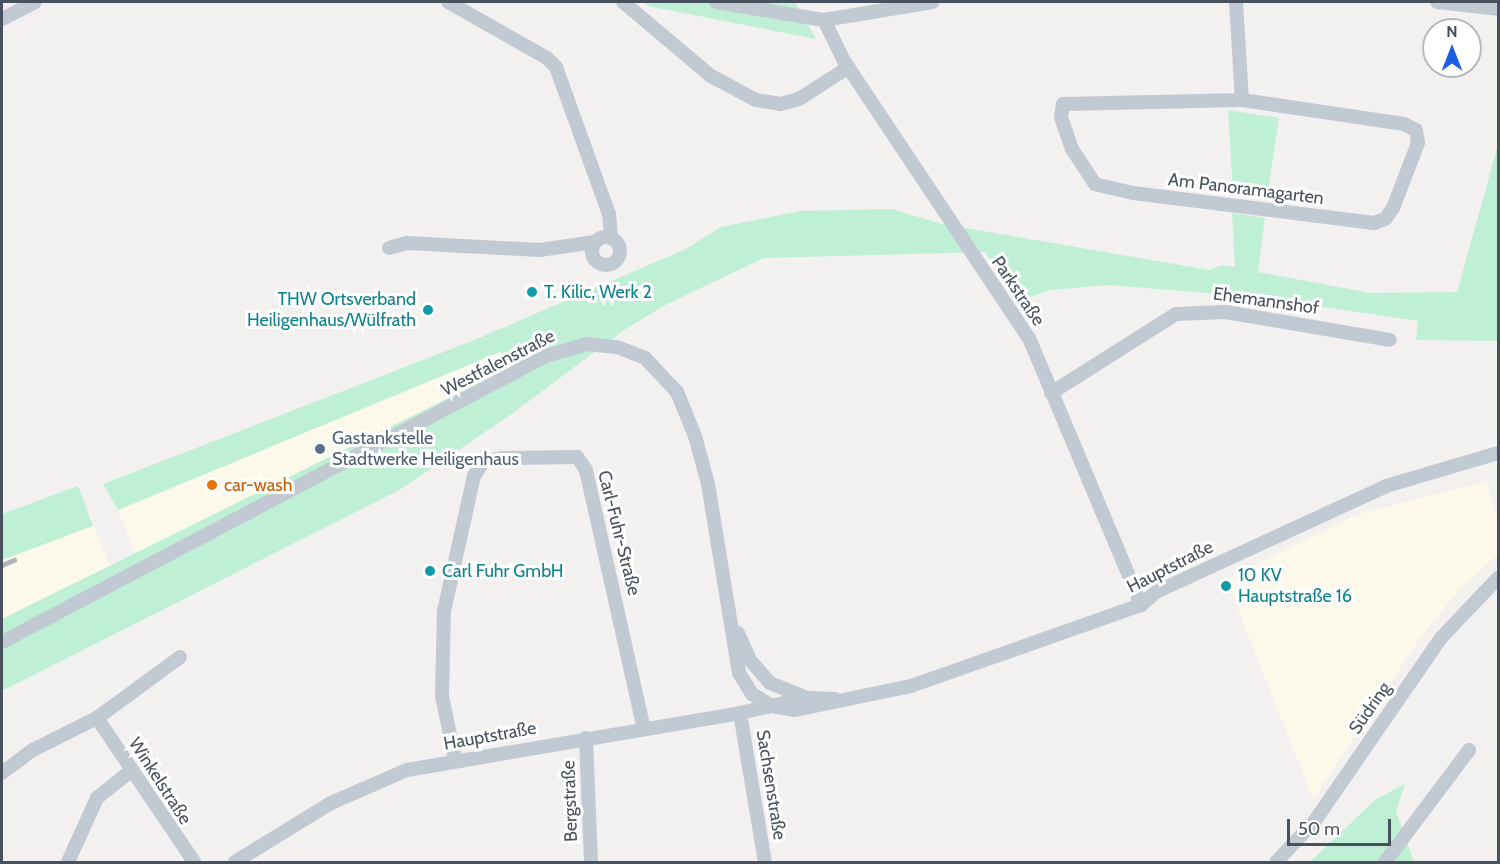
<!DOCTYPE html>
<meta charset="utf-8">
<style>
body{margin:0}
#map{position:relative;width:1500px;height:864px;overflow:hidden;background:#f3f0f0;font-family:Cabin,sans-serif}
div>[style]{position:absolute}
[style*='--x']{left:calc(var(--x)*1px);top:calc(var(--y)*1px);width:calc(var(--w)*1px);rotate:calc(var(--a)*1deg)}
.commercial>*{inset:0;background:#fcf9eb}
.green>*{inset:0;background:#bff0d6}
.minor>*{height:14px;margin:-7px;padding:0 7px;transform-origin:7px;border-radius:7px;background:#c1c9d2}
.minor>.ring{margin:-7px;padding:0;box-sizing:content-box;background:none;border:14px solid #c1c9d2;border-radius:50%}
.rail>*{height:4.5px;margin:-2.25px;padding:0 2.25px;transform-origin:2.25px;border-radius:2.25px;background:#b2b5bb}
.dots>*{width:16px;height:16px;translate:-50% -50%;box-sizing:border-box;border:3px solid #fff;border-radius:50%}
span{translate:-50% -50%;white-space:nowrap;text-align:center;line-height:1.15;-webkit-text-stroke:6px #fff;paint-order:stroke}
.street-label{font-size:18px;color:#48525e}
.culture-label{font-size:18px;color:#0d838f}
.left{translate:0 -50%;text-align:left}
.right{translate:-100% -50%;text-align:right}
.service-label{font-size:18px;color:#4e5e75}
.food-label{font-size:18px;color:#c56008}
.frame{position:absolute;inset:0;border:3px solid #48525e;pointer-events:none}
.north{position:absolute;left:1422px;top:18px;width:60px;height:60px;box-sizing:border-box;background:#fff;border:2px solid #b6babf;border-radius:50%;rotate:0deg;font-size:16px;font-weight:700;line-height:24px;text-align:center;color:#48525e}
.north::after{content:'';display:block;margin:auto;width:21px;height:27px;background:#1960e4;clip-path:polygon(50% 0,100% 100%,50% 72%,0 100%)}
.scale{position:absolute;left:1287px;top:819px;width:104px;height:27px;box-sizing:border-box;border:3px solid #48525e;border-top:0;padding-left:8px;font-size:18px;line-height:21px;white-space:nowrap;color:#48525e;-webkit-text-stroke:4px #fff;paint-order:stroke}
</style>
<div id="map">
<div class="commercial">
<div style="clip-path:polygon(500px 352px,511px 367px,136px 555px,118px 510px)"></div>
<div style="clip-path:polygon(1486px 481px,1498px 520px,1498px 554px,1458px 591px,1420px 638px,1313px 799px,1226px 579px,1356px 515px)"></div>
<div style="clip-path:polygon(93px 526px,111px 567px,2px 619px,2px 560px)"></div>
</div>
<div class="green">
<div style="clip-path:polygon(643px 2px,795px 2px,816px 39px,648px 6px)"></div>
<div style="clip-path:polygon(1228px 110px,1279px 118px,1267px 198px,1233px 193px)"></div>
<div style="clip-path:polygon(1498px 145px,1498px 341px,1416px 340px,1418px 321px,1256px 297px,1109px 285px,1049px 290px,1020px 301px,985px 252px,764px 258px,667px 304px,624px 330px,513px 413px,401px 489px,2px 691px,2px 619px,511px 367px,500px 352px,118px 510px,103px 484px,472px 341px,686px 249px,721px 227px,800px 211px,892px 209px,942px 224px,1209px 270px,1222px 265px,1235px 267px,1232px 213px,1265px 218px,1258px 272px,1371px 293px,1457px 292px)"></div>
<div style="clip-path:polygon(78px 486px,93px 526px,2px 560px,2px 514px)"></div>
<div style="clip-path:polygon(1405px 784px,1396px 811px,1414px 862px,1310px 862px,1376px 799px)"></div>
</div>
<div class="minor">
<div style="--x:448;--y:2;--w:114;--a:29.5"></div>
<div style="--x:547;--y:58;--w:13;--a:45"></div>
<div style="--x:556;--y:67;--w:156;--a:70.2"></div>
<div style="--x:609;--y:214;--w:24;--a:85"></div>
<div style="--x:623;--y:2;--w:115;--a:40.1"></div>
<div style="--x:711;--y:76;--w:51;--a:28.1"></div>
<div style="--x:756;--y:100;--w:25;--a:9"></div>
<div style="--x:781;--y:104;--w:19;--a:-16"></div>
<div style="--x:799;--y:99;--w:59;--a:-32.6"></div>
<div style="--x:716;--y:2;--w:109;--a:9.5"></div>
<div style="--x:824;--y:20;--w:110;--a:-9.4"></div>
<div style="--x:1236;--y:2;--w:98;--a:86.5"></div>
<div style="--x:1437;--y:2;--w:61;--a:6.5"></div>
<div style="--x:2;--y:19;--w:37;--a:-27"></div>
<div style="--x:824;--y:20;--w:46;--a:64"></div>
<div style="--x:844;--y:61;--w:333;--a:56.3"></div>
<div style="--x:1029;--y:338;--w:290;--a:67.2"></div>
<div style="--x:1242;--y:100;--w:164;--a:8.4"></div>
<div style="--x:1404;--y:124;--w:13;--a:27"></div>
<div style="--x:1416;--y:130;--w:13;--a:81"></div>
<div style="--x:1418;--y:143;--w:70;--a:111"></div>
<div style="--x:1393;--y:208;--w:14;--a:126"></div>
<div style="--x:1385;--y:219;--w:12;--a:160"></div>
<div style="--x:1374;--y:223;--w:243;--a:-172.9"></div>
<div style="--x:1133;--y:193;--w:39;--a:-167"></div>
<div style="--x:1095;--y:184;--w:42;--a:-123.3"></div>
<div style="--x:1072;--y:149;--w:34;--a:-109"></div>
<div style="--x:1061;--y:117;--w:13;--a:-81"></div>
<div style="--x:1063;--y:104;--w:179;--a:-1.3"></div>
<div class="ring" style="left:592px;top:237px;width:14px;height:14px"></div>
<div style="--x:389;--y:248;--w:19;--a:-16"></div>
<div style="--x:407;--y:243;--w:133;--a:3"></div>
<div style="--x:540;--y:250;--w:55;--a:-8.4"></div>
<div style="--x:1051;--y:393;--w:148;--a:-32.3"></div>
<div style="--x:1176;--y:314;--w:49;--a:-2.3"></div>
<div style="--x:1225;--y:312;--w:167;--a:9.6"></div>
<div style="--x:738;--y:633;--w:30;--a:66"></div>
<div style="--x:750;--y:660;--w:30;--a:49"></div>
<div style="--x:770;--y:683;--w:38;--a:22"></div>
<div style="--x:2;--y:642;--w:615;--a:-27.73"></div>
<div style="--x:546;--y:356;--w:43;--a:-16.3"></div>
<div style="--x:587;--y:344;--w:30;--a:6"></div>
<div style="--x:617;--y:347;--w:30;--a:21"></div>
<div style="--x:645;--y:358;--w:47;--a:46.7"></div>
<div style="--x:677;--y:392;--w:48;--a:67.8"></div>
<div style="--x:695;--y:436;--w:50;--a:74.8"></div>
<div style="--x:708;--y:484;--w:192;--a:80.7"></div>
<div style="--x:739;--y:673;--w:25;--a:58"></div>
<div style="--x:752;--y:694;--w:23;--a:31"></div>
<div style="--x:772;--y:706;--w:23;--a:10"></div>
<div style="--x:795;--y:710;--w:118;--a:-11.7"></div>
<div style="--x:911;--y:686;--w:244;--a:-19.4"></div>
<div style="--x:1141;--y:605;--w:20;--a:-41"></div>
<div style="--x:1156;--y:592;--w:253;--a:-24.7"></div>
<div style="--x:1386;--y:486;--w:117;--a:-16.4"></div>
<div style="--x:740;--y:713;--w:151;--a:80.5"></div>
<div style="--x:97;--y:718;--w:174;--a:56"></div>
<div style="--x:586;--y:738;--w:124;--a:87.7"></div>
<div style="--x:455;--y:759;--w:64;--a:-101.7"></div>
<div style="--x:442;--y:696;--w:85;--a:-88.7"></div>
<div style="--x:444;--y:611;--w:138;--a:-77.5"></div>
<div style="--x:474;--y:476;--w:17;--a:-57"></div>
<div style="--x:483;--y:462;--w:19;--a:-12"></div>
<div style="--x:502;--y:458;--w:75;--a:-0.8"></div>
<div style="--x:577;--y:457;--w:16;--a:55"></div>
<div style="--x:586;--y:470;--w:265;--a:77.4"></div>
<div style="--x:2;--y:773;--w:39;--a:-37"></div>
<div style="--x:33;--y:750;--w:72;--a:-26.6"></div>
<div style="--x:97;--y:718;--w:103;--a:-36.3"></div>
<div style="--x:68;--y:862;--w:70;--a:-65.6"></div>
<div style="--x:97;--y:798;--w:45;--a:-38.7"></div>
<div style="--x:235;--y:862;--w:113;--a:-31.6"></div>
<div style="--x:331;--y:803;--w:83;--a:-23.5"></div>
<div style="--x:407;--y:770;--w:338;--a:-9.7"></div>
<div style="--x:740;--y:713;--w:69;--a:-12.6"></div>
<div style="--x:807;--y:698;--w:28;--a:2"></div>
<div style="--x:1276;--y:862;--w:55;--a:-46.5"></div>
<div style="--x:1314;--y:822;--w:224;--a:-55.4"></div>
<div style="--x:1441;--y:638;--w:83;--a:-46.5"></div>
<div style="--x:1385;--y:862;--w:140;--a:-53.1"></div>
</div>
<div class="rail">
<div style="--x:2;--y:565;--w:13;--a:-23"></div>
</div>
<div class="dots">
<div style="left:532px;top:292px;background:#0f9aa8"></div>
<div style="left:428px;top:310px;background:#0f9aa8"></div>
<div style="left:320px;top:449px;background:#5c6f8a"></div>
<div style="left:212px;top:485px;background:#e8710a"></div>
<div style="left:430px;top:571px;background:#0f9aa8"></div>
<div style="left:1226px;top:586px;background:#0f9aa8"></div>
</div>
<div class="street-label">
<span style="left:1246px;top:189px;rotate:7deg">Am Panoramagarten</span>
<span style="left:1018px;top:291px;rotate:56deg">Parkstraße</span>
<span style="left:1266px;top:301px;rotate:8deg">Ehemannshof</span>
<span style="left:498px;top:363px;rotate:-27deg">Westfalenstraße</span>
<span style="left:619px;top:533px;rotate:76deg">Carl-Fuhr-Straße</span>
<span style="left:1170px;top:567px;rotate:-27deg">Hauptstraße</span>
<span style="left:1370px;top:708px;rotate:-55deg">Südring</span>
<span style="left:490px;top:736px;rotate:-10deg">Hauptstraße</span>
<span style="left:160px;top:781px;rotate:57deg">Winkelstraße</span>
<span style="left:771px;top:785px;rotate:81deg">Sachsenstraße</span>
<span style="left:570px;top:801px;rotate:-92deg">Bergstraße</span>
</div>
<div class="culture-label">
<span class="left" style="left:544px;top:292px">T. Kilic, Werk 2</span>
<span class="right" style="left:416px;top:310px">THW Ortsverband<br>Heiligenhaus/Wülfrath</span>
<span class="left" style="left:442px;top:571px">Carl Fuhr GmbH</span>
<span class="left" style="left:1238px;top:586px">10 KV<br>Hauptstraße 16</span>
</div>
<div class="service-label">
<span class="left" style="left:332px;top:449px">Gastankstelle<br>Stadtwerke Heiligenhaus</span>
</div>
<div class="food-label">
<span class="left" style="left:224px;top:485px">car-wash</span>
</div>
<div class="frame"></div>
<div class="north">N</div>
<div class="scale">50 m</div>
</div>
